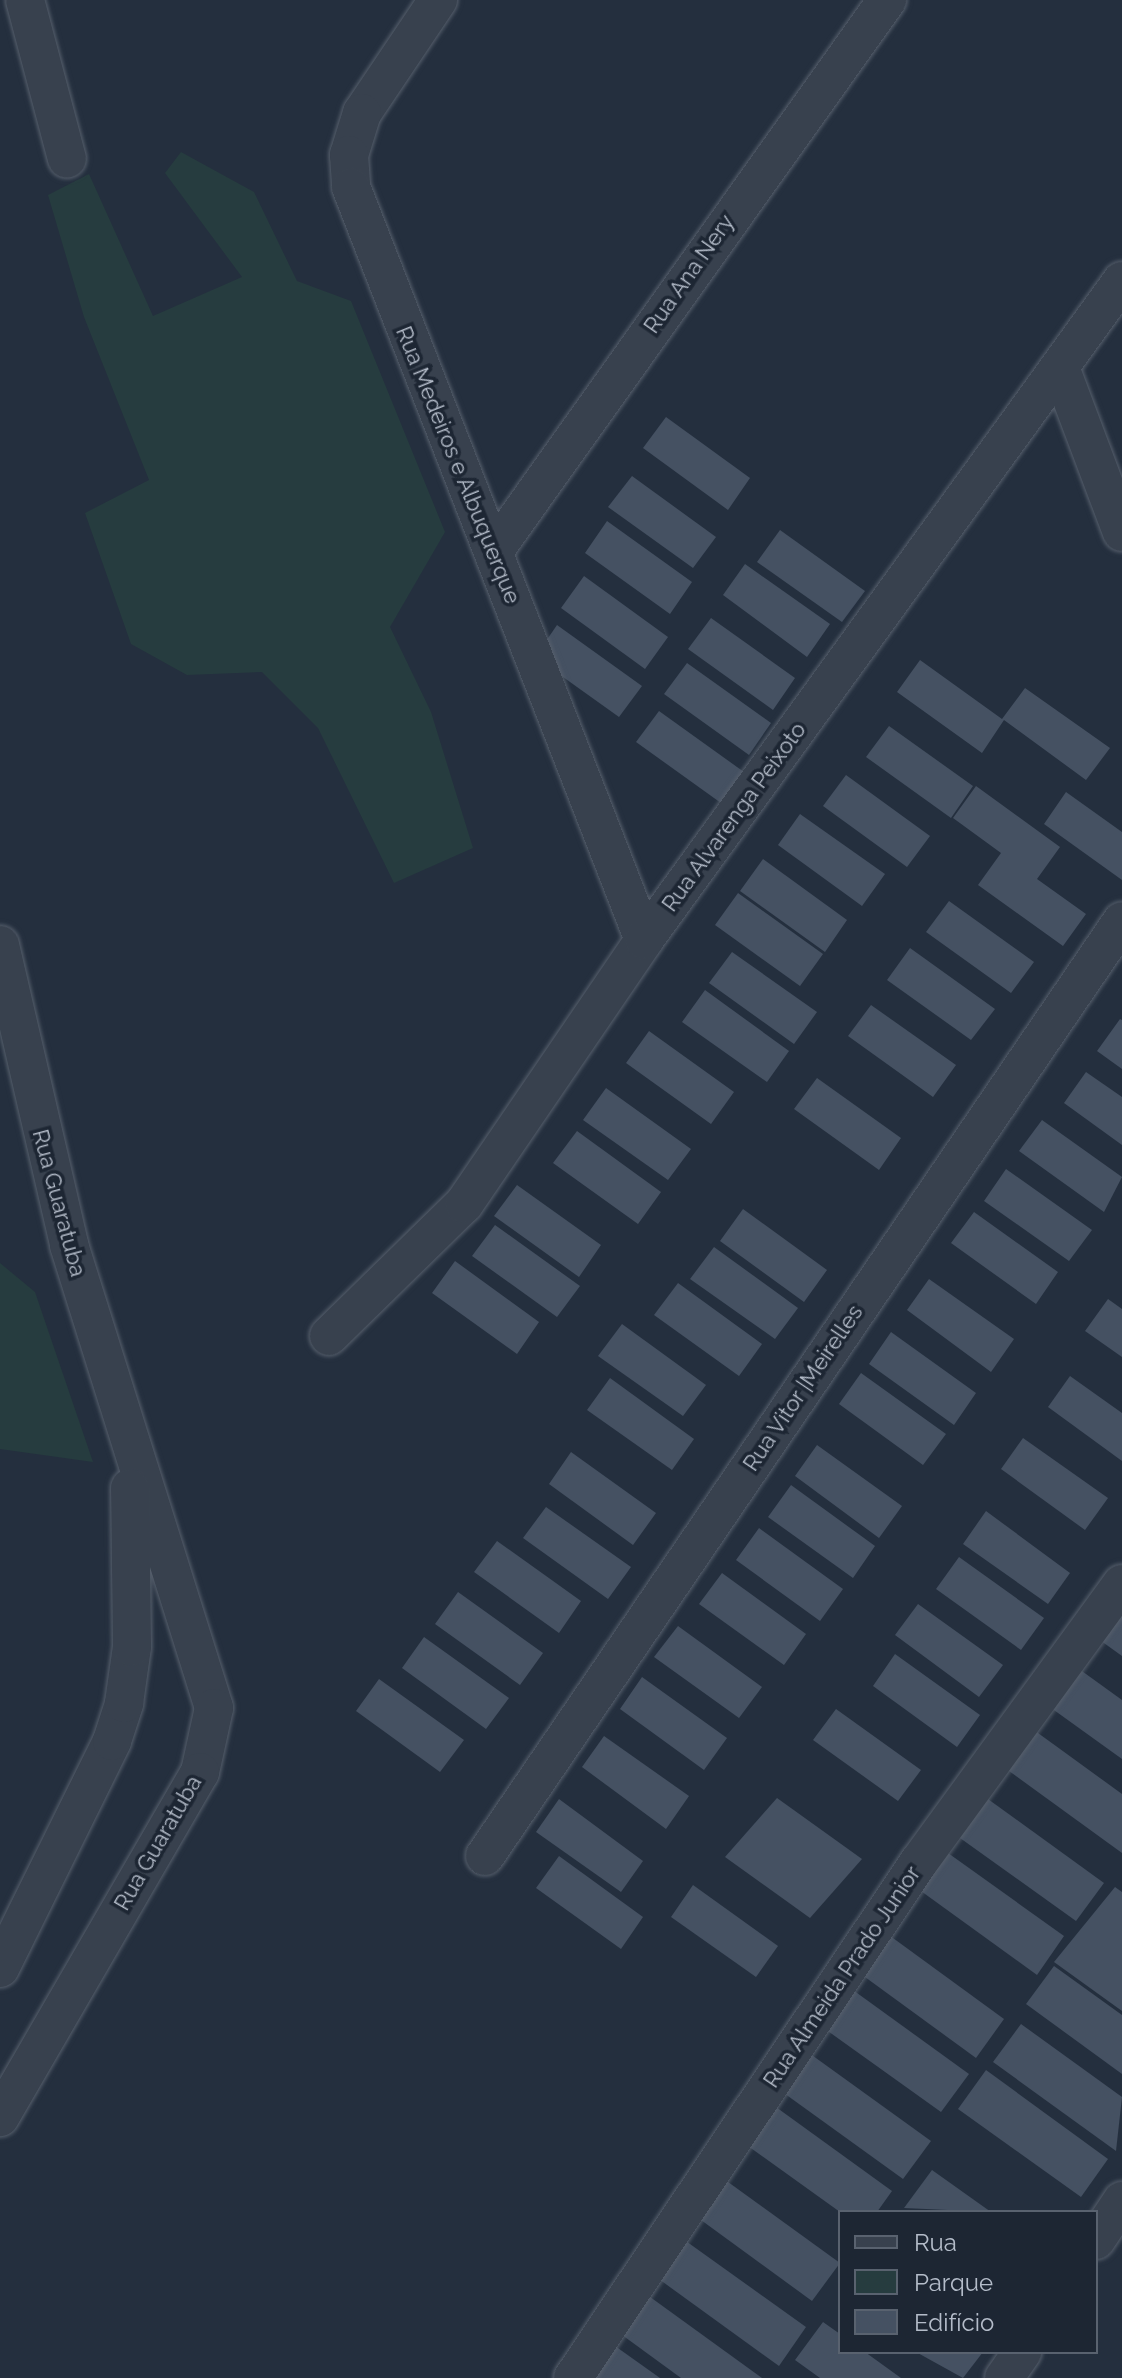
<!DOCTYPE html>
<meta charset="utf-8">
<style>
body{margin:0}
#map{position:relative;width:1122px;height:2378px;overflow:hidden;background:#242f3e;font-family:Raleway,sans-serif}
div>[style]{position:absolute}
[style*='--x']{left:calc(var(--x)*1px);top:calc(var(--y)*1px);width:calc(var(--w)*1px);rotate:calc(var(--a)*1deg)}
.green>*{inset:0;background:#263c3f}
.building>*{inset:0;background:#455162}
.roads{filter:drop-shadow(0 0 2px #565f6c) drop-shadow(0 0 2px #565f6c)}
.minor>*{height:38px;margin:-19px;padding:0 19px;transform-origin:19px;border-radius:19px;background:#38414e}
span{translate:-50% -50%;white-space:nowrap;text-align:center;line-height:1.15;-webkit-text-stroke:7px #1d2633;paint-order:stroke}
.street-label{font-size:22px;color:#b4bcc9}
.legend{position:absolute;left:838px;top:2210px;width:260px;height:144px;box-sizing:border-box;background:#1d2633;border:2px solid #59626f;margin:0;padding:10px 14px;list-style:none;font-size:24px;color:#b4bcc9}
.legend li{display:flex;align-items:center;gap:16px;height:40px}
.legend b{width:40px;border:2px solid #59626f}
</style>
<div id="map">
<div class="green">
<div style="clip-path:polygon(181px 152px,254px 192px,297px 281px,351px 301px,445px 532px,390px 627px,431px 712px,473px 848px,394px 883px,318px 728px,262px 672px,187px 675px,131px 644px,85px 513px,149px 480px,84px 317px,48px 195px,89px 174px,153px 316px,242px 277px,165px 173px)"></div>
<div style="clip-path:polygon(0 1263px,35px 1292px,93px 1462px,0 1449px)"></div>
</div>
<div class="building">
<div style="clip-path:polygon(666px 417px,750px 478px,728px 510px,643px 448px)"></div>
<div style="clip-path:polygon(632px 476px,716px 537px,693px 568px,608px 507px)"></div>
<div style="clip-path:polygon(607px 521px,692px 582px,670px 614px,585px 553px)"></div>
<div style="clip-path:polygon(780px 530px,865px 591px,842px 622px,757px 562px)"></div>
<div style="clip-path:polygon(745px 564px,830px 624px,807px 657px,723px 595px)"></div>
<div style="clip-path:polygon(584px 576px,668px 637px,645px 669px,561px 608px)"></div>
<div style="clip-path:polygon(711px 618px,795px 678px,773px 710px,688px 649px)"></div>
<div style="clip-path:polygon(557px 625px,642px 686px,619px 717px,535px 657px)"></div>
<div style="clip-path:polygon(920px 660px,1002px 719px,1025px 688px,1110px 748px,1086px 780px,1004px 720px,982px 753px,897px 692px)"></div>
<div style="clip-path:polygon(687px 663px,771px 723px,749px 755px,664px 694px)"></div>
<div style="clip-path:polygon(659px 711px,744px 772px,721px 803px,636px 742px)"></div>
<div style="clip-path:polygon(889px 726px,973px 786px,951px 818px,866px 757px)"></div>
<div style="clip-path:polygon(846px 775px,930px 836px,907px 867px,823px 806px)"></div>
<div style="clip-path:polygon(976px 786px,1060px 847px,1037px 879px,1086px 914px,1063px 946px,978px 885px,1001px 853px,953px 818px)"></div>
<div style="clip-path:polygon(1066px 792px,1122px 832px,1122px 880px,1044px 824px)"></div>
<div style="clip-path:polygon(800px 814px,885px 874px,862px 906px,778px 845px)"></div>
<div style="clip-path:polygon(763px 859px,847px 920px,825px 952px,740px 891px)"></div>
<div style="clip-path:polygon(738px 893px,823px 954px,800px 986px,715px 925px)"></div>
<div style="clip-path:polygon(949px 901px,1034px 962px,1011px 993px,926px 932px)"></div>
<div style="clip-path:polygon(910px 948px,995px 1009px,971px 1040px,887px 980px)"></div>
<div style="clip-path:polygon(732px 952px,817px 1012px,794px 1044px,709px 983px)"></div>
<div style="clip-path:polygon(705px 990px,789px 1051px,767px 1082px,682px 1022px)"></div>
<div style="clip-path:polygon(871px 1005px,956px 1065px,933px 1097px,848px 1036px)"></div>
<div style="clip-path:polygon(1120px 1019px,1122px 1020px,1122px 1069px,1097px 1051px)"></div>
<div style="clip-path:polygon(649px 1031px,734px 1092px,711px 1124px,626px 1063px)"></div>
<div style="clip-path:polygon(1086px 1072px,1122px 1097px,1122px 1145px,1064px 1103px)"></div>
<div style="clip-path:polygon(817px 1078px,901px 1138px,879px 1170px,794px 1109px)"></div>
<div style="clip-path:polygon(606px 1088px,691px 1149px,668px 1180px,583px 1120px)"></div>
<div style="clip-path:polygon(1042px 1120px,1122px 1177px,1104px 1212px,1019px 1151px)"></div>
<div style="clip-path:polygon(577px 1131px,661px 1192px,638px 1224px,553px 1163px)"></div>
<div style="clip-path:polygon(1006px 1169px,1092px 1230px,1069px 1261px,984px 1201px)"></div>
<div style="clip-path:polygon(517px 1185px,601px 1245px,579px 1277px,494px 1216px)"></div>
<div style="clip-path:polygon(743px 1209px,827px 1270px,804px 1302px,720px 1241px)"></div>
<div style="clip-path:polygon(974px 1212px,1058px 1272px,1036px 1304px,951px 1243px)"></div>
<div style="clip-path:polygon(495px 1225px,580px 1286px,557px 1317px,472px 1256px)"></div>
<div style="clip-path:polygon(714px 1247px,798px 1308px,775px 1339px,690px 1279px)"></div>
<div style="clip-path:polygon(455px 1261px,539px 1322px,517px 1354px,432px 1293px)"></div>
<div style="clip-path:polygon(929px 1279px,1014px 1339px,991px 1372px,907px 1310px)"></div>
<div style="clip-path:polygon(678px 1283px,762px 1344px,739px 1376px,654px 1315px)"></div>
<div style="clip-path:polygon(1108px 1299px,1122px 1309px,1122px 1357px,1085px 1331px)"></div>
<div style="clip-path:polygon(622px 1324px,706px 1385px,683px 1416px,598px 1356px)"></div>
<div style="clip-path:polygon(891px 1332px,976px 1393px,954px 1425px,869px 1364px)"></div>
<div style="clip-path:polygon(861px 1373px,946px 1434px,923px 1465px,839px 1404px)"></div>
<div style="clip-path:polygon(1070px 1376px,1122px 1413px,1122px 1461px,1048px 1407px)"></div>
<div style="clip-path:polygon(610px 1378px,694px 1439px,672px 1470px,587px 1410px)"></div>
<div style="clip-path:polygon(1023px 1438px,1108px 1498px,1085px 1530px,1001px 1469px)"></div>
<div style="clip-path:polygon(817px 1445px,902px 1506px,879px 1538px,795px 1476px)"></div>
<div style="clip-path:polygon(571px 1452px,656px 1513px,633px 1545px,549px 1484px)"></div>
<div style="clip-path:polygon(791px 1485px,875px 1546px,853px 1578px,768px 1517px)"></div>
<div style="clip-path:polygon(546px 1507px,631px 1567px,608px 1599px,523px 1538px)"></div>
<div style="clip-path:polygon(986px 1511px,1070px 1573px,1048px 1604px,963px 1544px)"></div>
<div style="clip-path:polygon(759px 1528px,843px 1589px,820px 1621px,736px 1560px)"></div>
<div style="clip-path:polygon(497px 1541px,581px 1601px,559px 1633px,474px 1572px)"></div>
<div style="clip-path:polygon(959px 1557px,1044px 1618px,1021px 1650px,936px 1589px)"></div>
<div style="clip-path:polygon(722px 1573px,806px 1634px,784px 1665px,699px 1604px)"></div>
<div style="clip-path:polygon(458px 1592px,543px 1653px,520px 1685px,435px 1624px)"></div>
<div style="clip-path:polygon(1122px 1598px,1122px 1656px,1090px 1633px)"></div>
<div style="clip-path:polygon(918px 1604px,1003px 1665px,979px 1697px,895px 1635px)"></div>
<div style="clip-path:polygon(678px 1626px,762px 1687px,739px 1718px,654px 1657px)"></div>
<div style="clip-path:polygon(424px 1637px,509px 1698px,486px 1729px,402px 1668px)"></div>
<div style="clip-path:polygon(895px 1654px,980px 1715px,957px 1747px,873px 1686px)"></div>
<div style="clip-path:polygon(1068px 1661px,1122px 1700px,1122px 1759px,1040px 1700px)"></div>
<div style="clip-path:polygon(642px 1677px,727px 1738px,704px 1770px,620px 1709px)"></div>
<div style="clip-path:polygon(379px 1679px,464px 1740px,440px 1772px,356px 1711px)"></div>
<div style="clip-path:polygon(836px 1709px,921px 1770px,898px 1801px,813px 1740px)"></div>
<div style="clip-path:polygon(1027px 1725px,1122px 1794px,1122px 1853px,998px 1763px)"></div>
<div style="clip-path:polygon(604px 1736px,689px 1796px,666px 1829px,582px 1767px)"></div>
<div style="clip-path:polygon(981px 1794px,1104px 1883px,1076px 1921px,953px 1833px)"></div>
<div style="clip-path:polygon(777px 1798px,862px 1859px,810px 1918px,725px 1857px)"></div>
<div style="clip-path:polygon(559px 1799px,643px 1861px,621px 1892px,536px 1832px)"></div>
<div style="clip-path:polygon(941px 1848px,1064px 1936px,1037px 1975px,914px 1886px)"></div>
<div style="clip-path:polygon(559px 1856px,643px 1917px,621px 1949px,536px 1888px)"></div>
<div style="clip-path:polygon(693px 1885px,778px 1946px,756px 1977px,671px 1917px)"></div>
<div style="clip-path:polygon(1115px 1887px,1122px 1892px,1122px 2011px,1054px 1962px)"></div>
<div style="clip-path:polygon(882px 1930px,1004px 2019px,976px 2058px,854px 1969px)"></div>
<div style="clip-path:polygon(1054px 1966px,1122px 2015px,1122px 2074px,1026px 2004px)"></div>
<div style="clip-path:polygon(846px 1985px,969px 2074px,941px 2112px,818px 2024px)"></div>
<div style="clip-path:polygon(1021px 2024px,1122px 2097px,1116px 2151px,993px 2062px)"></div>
<div style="clip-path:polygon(809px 2053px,931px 2141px,903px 2179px,781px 2091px)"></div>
<div style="clip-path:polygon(986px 2070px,1108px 2159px,1081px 2197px,958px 2109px)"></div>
<div style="clip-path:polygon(769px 2102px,892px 2191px,877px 2212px,840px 2212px,741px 2141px)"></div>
<div style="clip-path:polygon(932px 2170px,991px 2212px,904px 2208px)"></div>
<div style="clip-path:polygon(717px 2174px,840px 2263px,812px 2301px,690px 2212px)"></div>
<div style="clip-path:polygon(683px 2239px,806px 2327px,779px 2366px,656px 2277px)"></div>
<div style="clip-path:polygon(646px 2294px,762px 2378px,681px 2378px,618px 2332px)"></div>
<div style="clip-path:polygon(823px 2322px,840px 2334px,840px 2352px,865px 2352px,901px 2378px,820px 2378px,795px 2360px)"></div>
<div style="clip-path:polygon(608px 2341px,660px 2378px,581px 2378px)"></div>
<div style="clip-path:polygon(916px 2352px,983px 2352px,963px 2378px)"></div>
</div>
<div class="roads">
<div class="minor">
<div style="--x:25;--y:0;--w:164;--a:75.2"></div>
<div style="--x:438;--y:0;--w:136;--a:123.9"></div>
<div style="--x:362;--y:113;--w:44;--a:107.2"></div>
<div style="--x:349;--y:155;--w:32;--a:86"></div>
<div style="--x:351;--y:187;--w:808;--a:68.74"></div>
<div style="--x:1061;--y:370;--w:173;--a:69.4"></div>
<div style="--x:494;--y:551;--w:677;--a:-54.5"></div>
<div style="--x:0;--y:945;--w:308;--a:77"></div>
<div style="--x:69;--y:1245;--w:485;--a:72.6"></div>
<div style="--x:214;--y:1708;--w:66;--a:102.3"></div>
<div style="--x:200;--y:1772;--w:399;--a:120.1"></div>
<div style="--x:329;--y:1336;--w:189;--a:-44.4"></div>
<div style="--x:464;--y:1204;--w:320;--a:-55.7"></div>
<div style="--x:644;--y:940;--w:814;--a:-54.05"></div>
<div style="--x:485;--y:1856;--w:1131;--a:-55.73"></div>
<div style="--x:0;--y:1968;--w:253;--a:-63.7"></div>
<div style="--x:112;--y:1741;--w:40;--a:-72"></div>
<div style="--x:124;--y:1703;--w:57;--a:-81.9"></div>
<div style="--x:132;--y:1647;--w:159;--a:-90.7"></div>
<div style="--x:1096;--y:2240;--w:47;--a:-56.3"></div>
<div style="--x:573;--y:2378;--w:621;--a:-56.16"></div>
<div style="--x:919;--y:1862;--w:344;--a:-53.9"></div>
<div style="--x:1004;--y:2378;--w:32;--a:-55"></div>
</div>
</div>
<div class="street-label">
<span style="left:689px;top:274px;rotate:-55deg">Rua Ana Nery</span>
<span style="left:458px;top:465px;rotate:68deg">Rua Medeiros e Albuquerque</span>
<span style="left:734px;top:817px;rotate:-54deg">Rua Alvarenga Peixoto</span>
<span style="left:59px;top:1203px;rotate:75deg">Rua Guaratuba</span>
<span style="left:803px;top:1388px;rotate:-56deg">Rua Vitor |Meirelles</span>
<span style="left:158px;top:1843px;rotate:-60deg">Rua Guaratuba</span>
<span style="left:842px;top:1977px;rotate:-56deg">Rua Almeida Prado Junior</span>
</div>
<ul class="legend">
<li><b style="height:10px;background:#38414e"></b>Rua</li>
<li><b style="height:22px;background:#263c3f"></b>Parque</li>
<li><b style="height:22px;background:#455162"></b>Edifício</li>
</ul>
</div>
